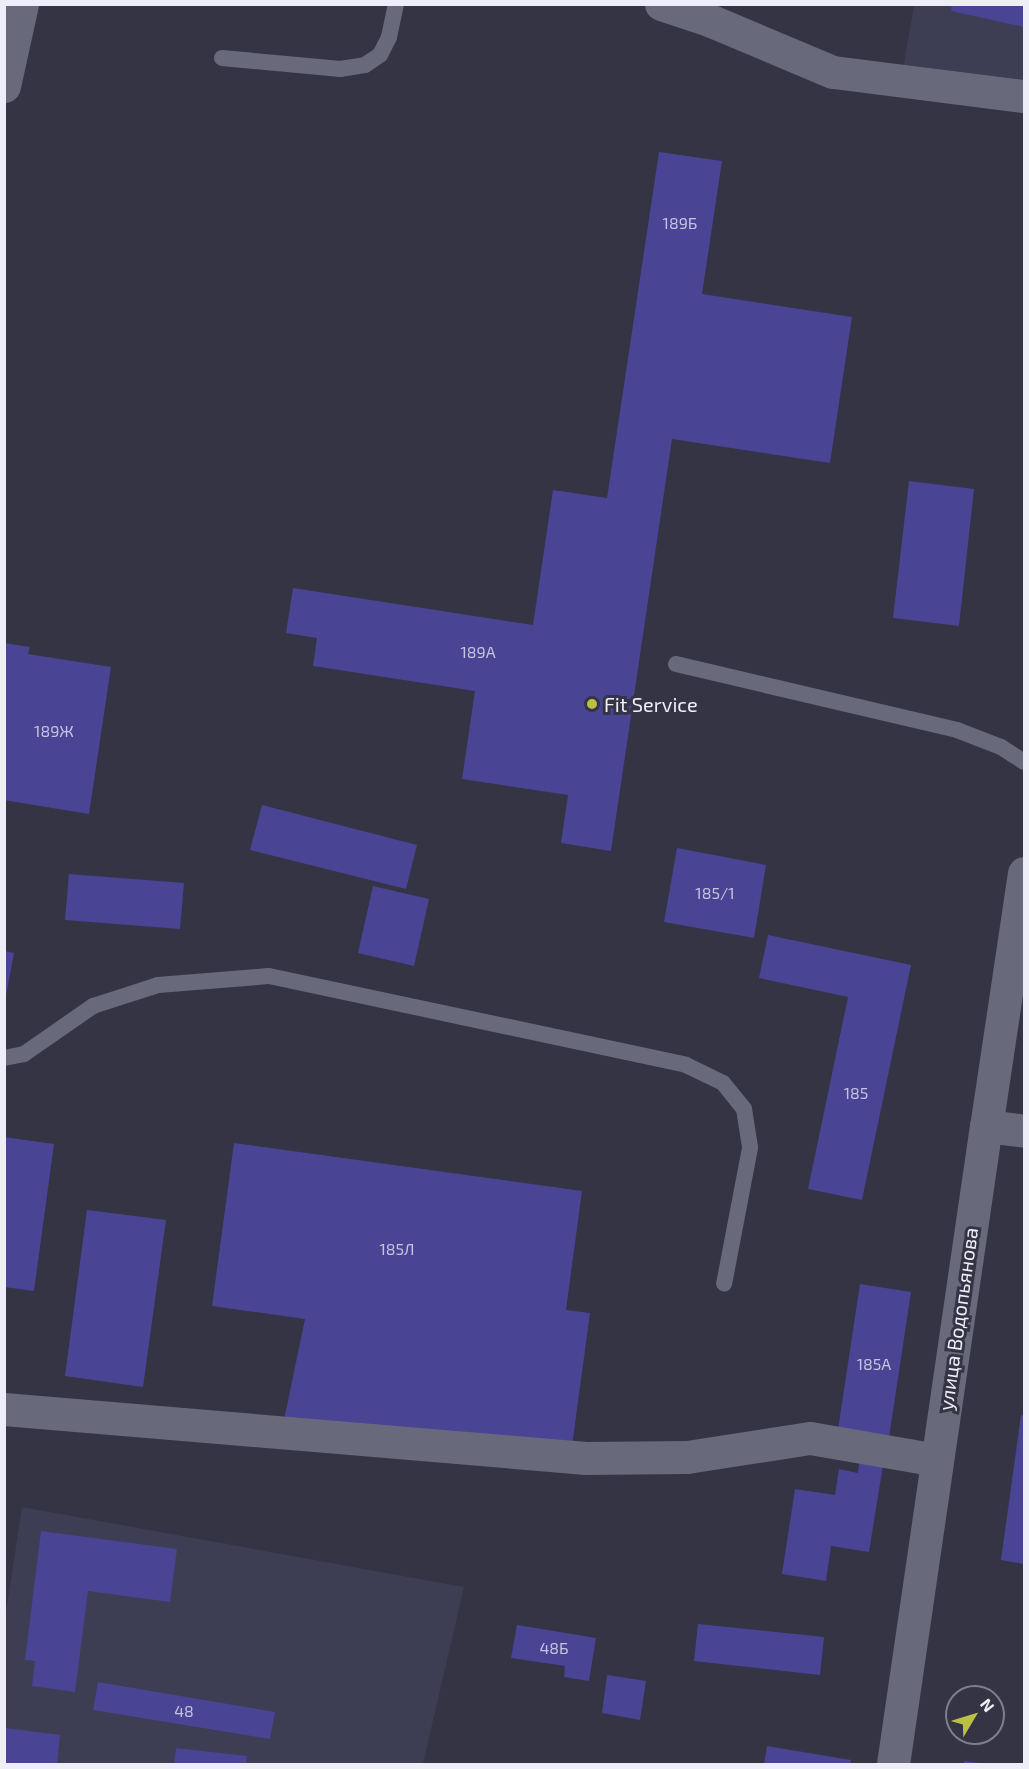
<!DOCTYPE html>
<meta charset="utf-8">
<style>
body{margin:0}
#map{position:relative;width:1029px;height:1769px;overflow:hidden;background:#343444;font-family:"Exo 2",sans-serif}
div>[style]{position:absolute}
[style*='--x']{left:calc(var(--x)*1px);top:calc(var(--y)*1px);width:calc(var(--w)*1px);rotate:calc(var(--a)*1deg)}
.built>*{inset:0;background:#3d3d53}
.building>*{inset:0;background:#4a4495}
.lane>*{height:16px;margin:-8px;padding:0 8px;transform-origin:8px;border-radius:8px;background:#68697a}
.street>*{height:33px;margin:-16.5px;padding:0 16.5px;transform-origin:16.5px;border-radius:16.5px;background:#68697a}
.secondary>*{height:33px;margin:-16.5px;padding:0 16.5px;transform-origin:16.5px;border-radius:16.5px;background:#68697a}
.dots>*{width:16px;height:16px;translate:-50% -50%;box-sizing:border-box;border:3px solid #343444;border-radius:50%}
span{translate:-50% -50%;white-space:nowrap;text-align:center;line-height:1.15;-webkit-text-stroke:6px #343444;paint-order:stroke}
.number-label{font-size:16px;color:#c4c4df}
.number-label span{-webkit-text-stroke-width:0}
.poi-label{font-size:20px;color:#edeef8}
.left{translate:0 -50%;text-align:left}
.street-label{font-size:20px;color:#edeef8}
.frame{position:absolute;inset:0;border:6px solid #edeef8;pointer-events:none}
.north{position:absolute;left:945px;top:1685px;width:60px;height:60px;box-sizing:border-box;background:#343444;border:2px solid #7e7e8c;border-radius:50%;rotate:52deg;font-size:16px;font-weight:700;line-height:24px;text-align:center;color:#edeef8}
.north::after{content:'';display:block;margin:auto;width:21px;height:27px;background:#bbc044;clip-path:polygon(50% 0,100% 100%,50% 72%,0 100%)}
</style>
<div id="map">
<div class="built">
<div style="clip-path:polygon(914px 5px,1024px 5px,1024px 82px,903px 69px)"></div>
<div style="clip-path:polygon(22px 1507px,464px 1587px,423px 1764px,5px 1764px,5px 1618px)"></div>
</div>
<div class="building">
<div style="clip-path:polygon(943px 4px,1024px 4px,1024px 27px,951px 11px,952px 7px)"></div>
<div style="clip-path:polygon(659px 152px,722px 161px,702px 294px,852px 317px,830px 463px,672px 439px,611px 851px,561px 843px,568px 795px,462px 779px,475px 691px,313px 666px,317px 638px,286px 633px,293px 588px,533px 625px,553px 490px,607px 498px)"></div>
<div style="clip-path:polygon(909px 481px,974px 489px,959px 626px,893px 618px)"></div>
<div style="clip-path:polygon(4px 643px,30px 647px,28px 654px,111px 667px,89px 814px,4px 800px)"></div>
<div style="clip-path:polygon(262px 805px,417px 845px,406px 889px,250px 850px)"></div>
<div style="clip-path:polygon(677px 848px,766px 865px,754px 938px,664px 922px)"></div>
<div style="clip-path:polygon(69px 874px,184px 883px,180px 929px,65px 920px)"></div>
<div style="clip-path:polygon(373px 886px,429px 899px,414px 966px,358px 953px)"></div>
<div style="clip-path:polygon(768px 935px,911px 965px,862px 1200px,808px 1189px,848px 997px,759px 978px)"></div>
<div style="clip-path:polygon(4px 951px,14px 953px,6px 995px,4px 995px)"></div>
<div style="clip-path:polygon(4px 1137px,54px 1144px,34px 1291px,4px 1287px)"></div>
<div style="clip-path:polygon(234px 1143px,582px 1191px,566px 1310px,590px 1313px,572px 1446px,284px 1420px,305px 1319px,212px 1306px)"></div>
<div style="clip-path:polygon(87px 1210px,166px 1220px,143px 1387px,65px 1376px)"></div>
<div style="clip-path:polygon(860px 1284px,911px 1292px,888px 1444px,837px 1436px)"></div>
<div style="clip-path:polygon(1021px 1415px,1024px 1416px,1024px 1564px,1001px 1560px)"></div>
<div style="clip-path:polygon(860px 1456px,884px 1459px,869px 1552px,831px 1546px,826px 1581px,782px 1574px,795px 1489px,835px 1495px,839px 1469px,858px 1473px)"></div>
<div style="clip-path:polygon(41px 1531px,177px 1549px,170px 1602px,88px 1591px,75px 1692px,32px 1686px,35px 1661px,25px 1660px)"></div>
<div style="clip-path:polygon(698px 1624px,824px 1637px,820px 1675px,694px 1661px)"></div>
<div style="clip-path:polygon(517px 1625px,596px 1638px,589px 1681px,564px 1677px,565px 1666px,511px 1658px)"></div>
<div style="clip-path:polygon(607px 1675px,646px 1681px,640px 1720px,602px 1713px)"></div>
<div style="clip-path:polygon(98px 1682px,275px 1712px,270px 1739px,93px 1710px)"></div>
<div style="clip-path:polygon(6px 1728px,60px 1735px,57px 1764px,4px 1764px)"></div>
<div style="clip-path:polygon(767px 1746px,851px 1760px,850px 1764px,764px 1764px)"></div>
<div style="clip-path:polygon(176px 1748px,247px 1756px,246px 1764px,174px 1764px)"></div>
<div style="clip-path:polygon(964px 1761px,980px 1763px,980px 1764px,964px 1764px)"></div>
</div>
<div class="lane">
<div style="--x:222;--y:58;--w:119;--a:5.3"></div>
<div style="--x:340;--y:69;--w:25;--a:-9"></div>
<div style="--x:365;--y:65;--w:18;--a:-34"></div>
<div style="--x:380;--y:55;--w:20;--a:-63"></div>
<div style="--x:389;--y:37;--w:34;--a:-78"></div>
<div style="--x:676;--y:664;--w:289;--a:13.2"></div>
<div style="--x:957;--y:730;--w:47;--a:21.1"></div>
<div style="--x:1001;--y:747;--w:27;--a:33"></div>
<div style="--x:4;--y:1058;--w:20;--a:-11"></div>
<div style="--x:24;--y:1054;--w:84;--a:-34.8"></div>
<div style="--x:93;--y:1006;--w:68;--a:-17.9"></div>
<div style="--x:158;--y:985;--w:111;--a:-4.6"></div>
<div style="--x:269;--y:976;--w:426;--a:12"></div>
<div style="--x:686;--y:1065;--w:41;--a:25.9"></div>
<div style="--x:723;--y:1083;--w:33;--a:51"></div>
<div style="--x:744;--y:1109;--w:39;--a:81"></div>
<div style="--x:750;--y:1148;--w:138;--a:100.8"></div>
</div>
<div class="street">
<div style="--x:661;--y:4;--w:51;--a:18.4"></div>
<div style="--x:709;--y:20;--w:134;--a:22.8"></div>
<div style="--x:833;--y:72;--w:193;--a:7.2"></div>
<div style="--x:4;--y:86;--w:84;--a:-77.6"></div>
<div style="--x:1024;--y:873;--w:256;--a:98.5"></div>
<div style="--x:986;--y:1126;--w:38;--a:7"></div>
<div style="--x:4;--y:1409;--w:584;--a:4.81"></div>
<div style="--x:586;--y:1458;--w:101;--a:-0.6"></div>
<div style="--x:687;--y:1457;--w:124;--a:-8.8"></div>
<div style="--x:810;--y:1438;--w:129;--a:9.8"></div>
</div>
<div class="secondary">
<div style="--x:893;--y:1764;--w:645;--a:-81.71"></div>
</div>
<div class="dots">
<div style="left:592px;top:704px;background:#bbc044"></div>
</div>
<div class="number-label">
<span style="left:680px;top:223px">189Б</span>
<span style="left:478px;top:652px">189А</span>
<span style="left:54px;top:731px">189Ж</span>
<span style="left:715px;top:893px">185/1</span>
<span style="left:856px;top:1093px">185</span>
<span style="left:397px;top:1249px">185Л</span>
<span style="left:874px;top:1364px">185А</span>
<span style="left:554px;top:1648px">48Б</span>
<span style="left:184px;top:1711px">48</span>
</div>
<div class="poi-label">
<span class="left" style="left:604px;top:704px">Fit Service</span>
</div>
<div class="street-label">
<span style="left:958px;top:1319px;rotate:-82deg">улица Водопьянова</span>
</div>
<div class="frame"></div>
<div class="north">N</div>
</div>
